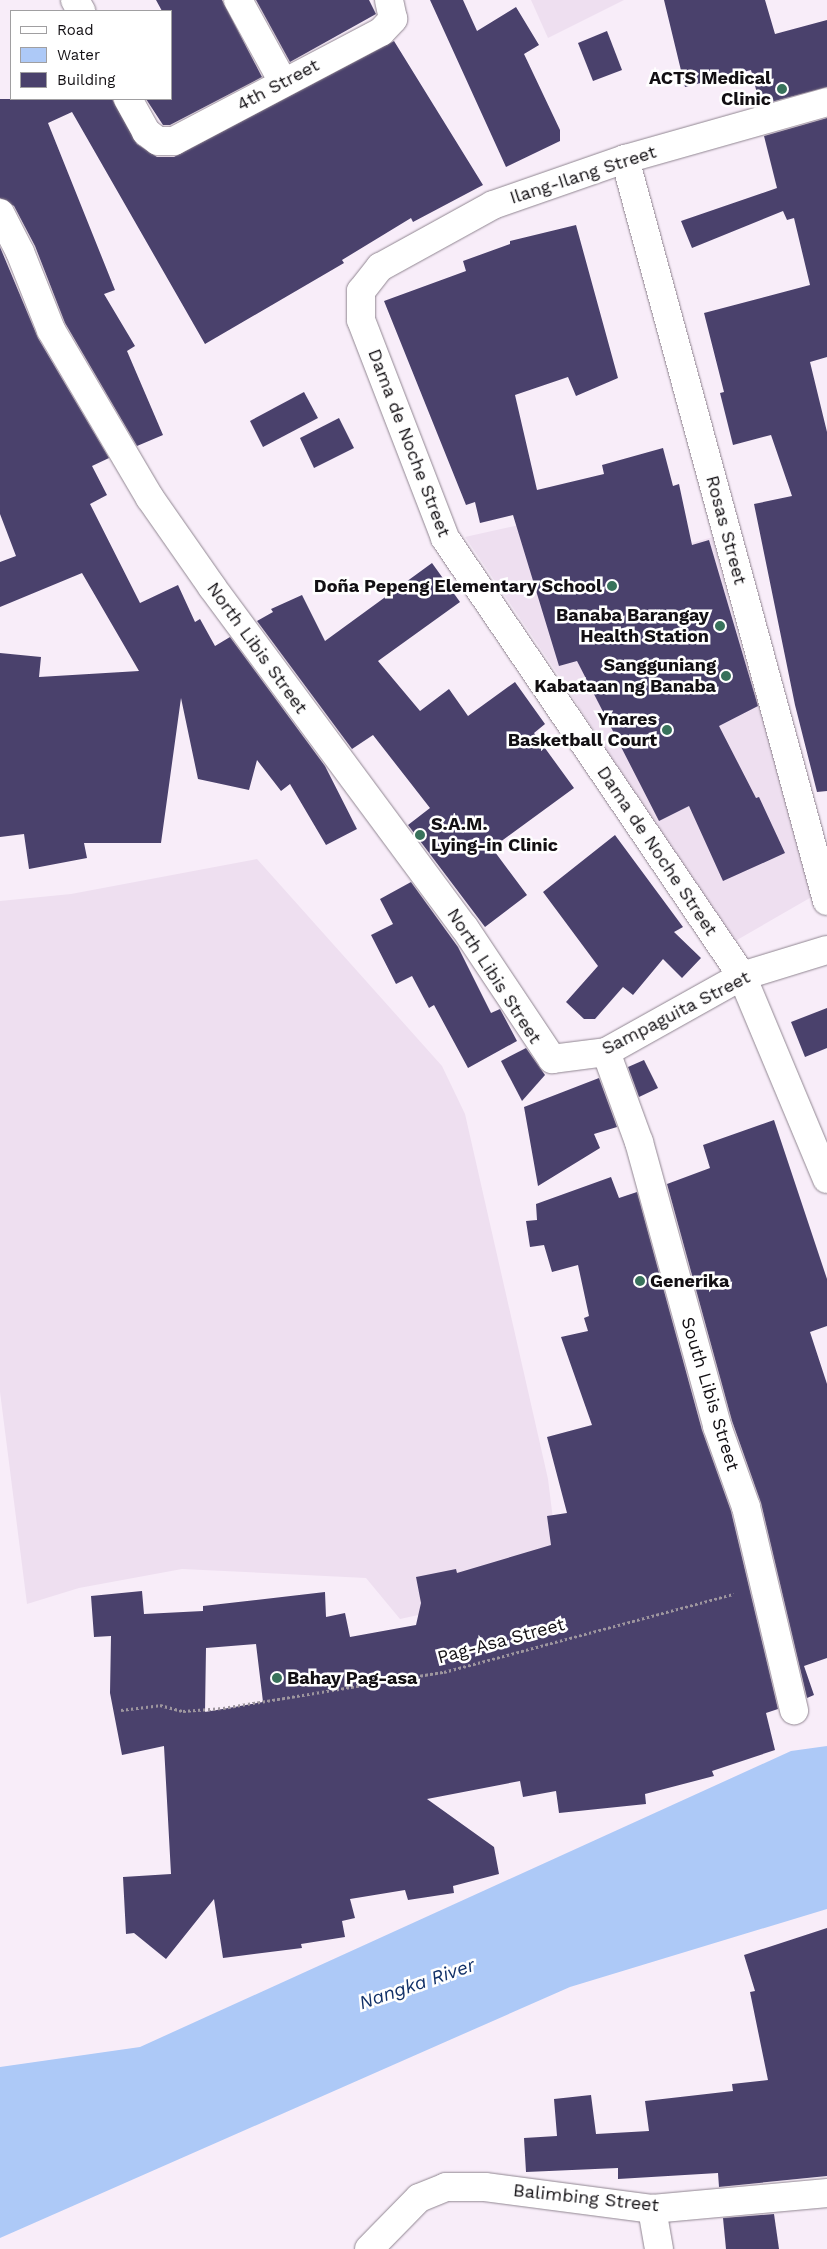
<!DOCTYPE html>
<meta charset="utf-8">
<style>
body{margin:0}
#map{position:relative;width:827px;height:2249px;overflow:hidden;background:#f8edf9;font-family:"Work Sans",sans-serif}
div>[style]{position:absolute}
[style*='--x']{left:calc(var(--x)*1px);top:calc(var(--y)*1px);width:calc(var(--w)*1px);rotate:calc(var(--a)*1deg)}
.built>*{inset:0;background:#eedff0}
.water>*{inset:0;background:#adc9f7}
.building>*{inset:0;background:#4a416c}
.path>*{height:3px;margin-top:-1.5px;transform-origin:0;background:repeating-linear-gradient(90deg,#9d959e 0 2.5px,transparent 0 5px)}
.roads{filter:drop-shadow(0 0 1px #908691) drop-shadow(0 0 1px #908691)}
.minor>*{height:28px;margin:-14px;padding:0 14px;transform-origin:14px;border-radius:14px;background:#fff}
.dots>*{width:14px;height:14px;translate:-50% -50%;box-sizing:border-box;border:2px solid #fff;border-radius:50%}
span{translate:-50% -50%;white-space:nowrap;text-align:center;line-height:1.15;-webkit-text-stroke:5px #fff;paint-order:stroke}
.poi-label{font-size:18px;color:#120f13;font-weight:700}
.right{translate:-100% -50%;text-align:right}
.left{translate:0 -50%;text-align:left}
.street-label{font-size:18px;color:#120f13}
.water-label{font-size:19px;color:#123168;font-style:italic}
.legend{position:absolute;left:10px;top:10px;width:162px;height:90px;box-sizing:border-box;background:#fff;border:1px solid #a09fa1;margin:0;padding:6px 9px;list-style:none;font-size:15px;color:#120f13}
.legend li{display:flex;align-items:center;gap:10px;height:25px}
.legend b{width:25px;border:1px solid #a09fa1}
</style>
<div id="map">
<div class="built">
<div style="clip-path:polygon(531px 0,624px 0,548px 38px)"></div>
<div style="clip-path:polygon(592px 509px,609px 566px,713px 537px,730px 607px,815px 895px,730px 944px,563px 682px,465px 537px)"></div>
<div style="clip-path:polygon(257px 859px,442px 1066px,465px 1114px,548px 1479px,561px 1584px,400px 1619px,366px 1578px,182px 1569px,79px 1588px,27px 1604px,0 1392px,0 901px,71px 894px)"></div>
</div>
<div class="water">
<div style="clip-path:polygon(827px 1746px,827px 1909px,570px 1987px,0 2238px,0 2067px,140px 2047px,791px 1751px)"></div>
</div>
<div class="building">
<div style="clip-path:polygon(156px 0,222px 0,262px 77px,170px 125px,163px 125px,146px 99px,171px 99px,171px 11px,162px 11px)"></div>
<div style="clip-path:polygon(256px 0,369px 0,376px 14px,290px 62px)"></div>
<div style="clip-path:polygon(430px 0,463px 0,477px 31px,516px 7px,539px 45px,524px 54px,560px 130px,560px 141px,506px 167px)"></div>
<div style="clip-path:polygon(664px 0,765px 0,775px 34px,827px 20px,827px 87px,760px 105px,751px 70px,685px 87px)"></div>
<div style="clip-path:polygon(607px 31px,622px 70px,593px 81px,578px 43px)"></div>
<div style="clip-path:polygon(394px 41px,483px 185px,413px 222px,411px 218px,342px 260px,344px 263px,205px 344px,72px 112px,48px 123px,115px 290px,104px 294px,135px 346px,127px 351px,163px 435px,137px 446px,65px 323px,35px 246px,14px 206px,0 198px,0 99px,112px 99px,137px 144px,157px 157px,174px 157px)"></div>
<div style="clip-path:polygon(827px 118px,827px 357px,810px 362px,827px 432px,827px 791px,817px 792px,795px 705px,754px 504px,792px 496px,771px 435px,733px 445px,720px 393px,724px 392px,704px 313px,810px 285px,794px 218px,787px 220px,783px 211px,692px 248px,681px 221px,777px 188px,764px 136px)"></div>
<div style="clip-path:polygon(576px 225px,618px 378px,576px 396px,568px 377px,515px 395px,537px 490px,604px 474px,602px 465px,663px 448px,673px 486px,679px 484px,692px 545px,709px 540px,758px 706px,719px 726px,756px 798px,759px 797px,785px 853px,723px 881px,689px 806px,659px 821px,577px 661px,559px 666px,513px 515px,480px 523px,475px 502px,466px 505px,384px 301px,466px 271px,463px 261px,510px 244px,510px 241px)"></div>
<div style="clip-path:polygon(0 247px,38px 338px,109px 458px,92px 466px,107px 495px,90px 504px,140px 603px,178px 585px,195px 622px,200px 619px,215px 646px,230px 637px,325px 766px,357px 829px,326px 845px,290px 784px,281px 791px,257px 760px,249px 790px,198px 779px,181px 698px,161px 843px,84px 843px,87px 858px,29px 869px,24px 834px,0 837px,0 653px,41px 657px,39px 677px,139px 671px,82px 573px,0 607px,0 562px,16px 556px,0 514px)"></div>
<div style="clip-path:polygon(304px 392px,318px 418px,263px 447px,250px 421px)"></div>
<div style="clip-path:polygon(339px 418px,354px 448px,314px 468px,300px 438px)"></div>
<div style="clip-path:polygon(432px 563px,460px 602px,378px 661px,420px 711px,449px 689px,468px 716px,515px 682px,545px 724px,534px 733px,574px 788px,492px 848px,527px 895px,485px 927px,408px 825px,430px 808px,373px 735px,352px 749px,257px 621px,273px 612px,271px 609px,302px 595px,325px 641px)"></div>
<div style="clip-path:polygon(615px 835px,683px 927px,674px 932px,701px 958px,682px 978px,663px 959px,633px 995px,623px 987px,595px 1019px,584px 1019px,566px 1002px,598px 966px,543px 892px)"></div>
<div style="clip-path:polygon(411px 882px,458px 947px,491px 1013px,500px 1009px,517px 1041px,468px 1068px,434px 1005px,429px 1008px,412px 976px,396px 984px,371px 935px,393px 924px,380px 899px)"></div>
<div style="clip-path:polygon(827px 1008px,827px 1048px,805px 1057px,791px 1022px)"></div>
<div style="clip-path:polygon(526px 1048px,545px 1075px,522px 1101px,501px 1061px)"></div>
<div style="clip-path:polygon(644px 1060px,658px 1088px,639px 1097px,628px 1067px)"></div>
<div style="clip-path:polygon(599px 1078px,617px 1127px,594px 1134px,600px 1148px,538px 1186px,524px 1107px)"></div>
<div style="clip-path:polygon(774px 1120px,827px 1279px,827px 1326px,810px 1332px,827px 1384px,827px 1658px,804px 1666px,814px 1695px,807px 1698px,761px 1503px,732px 1421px,667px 1184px,710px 1168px,703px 1145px)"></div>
<div style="clip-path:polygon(evenodd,611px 1177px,619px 1198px,637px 1192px,702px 1430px,731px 1511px,778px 1709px,766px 1713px,775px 1750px,712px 1771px,714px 1776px,645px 1794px,646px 1804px,559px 1813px,556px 1791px,523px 1797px,520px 1781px,427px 1799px,494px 1847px,499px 1874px,453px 1886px,454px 1893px,408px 1900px,405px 1890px,350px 1899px,355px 1918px,342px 1921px,345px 1937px,301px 1944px,302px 1948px,223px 1958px,214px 1899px,166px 1959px,134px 1933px,126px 1934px,123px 1877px,171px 1874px,164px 1746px,122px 1755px,110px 1693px,111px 1636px,94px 1637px,91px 1596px,142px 1591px,144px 1614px,203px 1611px,203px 1606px,325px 1592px,326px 1617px,345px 1613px,350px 1637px,416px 1625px,421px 1603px,416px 1577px,456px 1569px,457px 1573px,551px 1545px,547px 1516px,567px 1513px,547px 1437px,592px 1425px,561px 1337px,588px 1331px,584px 1318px,589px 1316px,578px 1265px,552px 1272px,544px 1245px,530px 1247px,526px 1221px,537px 1220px,536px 1204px,611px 1177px,256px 1644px,263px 1702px,205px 1712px,206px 1648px,256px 1644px)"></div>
<div style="clip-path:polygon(827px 1928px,827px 2176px,719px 2187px,718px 2173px,618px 2179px,618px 2168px,526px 2172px,524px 2138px,557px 2136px,554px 2099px,591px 2095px,596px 2134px,649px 2131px,645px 2101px,733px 2091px,732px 2084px,768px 2080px,750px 1992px,755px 1991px,744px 1955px)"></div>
<div style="clip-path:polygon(774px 2214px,779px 2249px,726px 2249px,723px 2218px)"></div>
</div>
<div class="path">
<div style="--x:121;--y:1710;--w:39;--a:-7"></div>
<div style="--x:160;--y:1705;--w:24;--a:15"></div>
<div style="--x:183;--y:1711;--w:40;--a:-4.3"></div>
<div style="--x:223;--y:1708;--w:224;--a:-9.3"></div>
<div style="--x:444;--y:1672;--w:300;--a:-15.1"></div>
</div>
<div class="roads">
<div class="minor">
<div style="--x:75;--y:0;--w:13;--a:61"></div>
<div style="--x:238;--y:0;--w:94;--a:61.2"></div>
<div style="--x:128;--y:99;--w:38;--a:61"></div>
<div style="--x:146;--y:132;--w:15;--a:37"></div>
<div style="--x:158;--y:141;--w:16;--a:0"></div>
<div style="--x:174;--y:141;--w:234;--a:-27.8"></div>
<div style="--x:381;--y:32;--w:18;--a:-47"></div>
<div style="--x:393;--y:19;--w:19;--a:-102"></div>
<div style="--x:827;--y:102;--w:210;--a:164.2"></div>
<div style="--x:625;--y:159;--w:140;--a:160.8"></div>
<div style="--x:493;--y:205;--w:129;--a:151.2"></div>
<div style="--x:380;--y:267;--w:31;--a:128"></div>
<div style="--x:361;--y:291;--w:29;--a:90"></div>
<div style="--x:361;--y:320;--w:234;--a:68.9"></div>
<div style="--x:445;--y:538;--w:529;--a:55.86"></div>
<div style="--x:742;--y:976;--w:220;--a:67.3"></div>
<div style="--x:625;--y:159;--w:769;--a:74.77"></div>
<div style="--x:0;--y:213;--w:44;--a:62.9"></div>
<div style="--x:20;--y:252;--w:84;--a:68.3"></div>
<div style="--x:51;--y:330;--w:195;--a:59.5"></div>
<div style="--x:150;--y:498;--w:108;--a:55.1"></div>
<div style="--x:212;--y:587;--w:423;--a:53.5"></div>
<div style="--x:464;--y:927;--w:159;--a:56.3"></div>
<div style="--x:552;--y:1059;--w:54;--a:-7.4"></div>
<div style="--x:606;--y:1052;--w:156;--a:-29.2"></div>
<div style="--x:742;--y:976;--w:89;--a:-17"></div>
<div style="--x:606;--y:1052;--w:96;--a:69.9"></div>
<div style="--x:639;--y:1142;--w:295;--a:74.6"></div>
<div style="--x:717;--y:1426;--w:86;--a:70.3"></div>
<div style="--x:746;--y:1507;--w:209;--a:76.7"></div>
<div style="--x:652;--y:2209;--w:41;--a:80.1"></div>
<div style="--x:369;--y:2249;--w:71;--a:-45.6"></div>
<div style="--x:419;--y:2198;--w:29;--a:-22"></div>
<div style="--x:446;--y:2187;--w:39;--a:0"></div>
<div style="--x:485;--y:2187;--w:168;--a:7.5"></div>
<div style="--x:652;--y:2209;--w:176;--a:-5.2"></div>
</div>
</div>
<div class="dots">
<div style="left:782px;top:89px;background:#38725b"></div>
<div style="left:612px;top:586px;background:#38725b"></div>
<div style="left:720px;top:626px;background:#38725b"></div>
<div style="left:726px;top:676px;background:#38725b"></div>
<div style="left:667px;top:730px;background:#38725b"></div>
<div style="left:420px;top:835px;background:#38725b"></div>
<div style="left:640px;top:1281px;background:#38725b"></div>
<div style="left:277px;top:1678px;background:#38725b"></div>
</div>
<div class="poi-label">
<span class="right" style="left:771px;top:89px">ACTS Medical<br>Clinic</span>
<span class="right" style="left:602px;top:586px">Doña Pepeng Elementary School</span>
<span class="right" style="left:709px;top:626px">Banaba Barangay<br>Health Station</span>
<span class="right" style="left:716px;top:676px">Sangguniang<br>Kabataan ng Banaba</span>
<span class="right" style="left:657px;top:730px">Ynares<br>Basketball Court</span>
<span class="left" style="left:431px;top:835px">S.A.M.<br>Lying-in Clinic</span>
<span class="left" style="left:650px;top:1281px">Generika</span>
<span class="left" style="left:287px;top:1678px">Bahay Pag-asa</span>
</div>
<div class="street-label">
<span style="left:278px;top:85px;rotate:-28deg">4th Street</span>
<span style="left:583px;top:175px;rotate:-18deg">Ilang-Ilang Street</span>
<span style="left:409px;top:443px;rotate:69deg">Dama de Noche Street</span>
<span style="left:726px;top:530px;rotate:75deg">Rosas Street</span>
<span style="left:257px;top:648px;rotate:54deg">North Libis Street</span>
<span style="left:657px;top:851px;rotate:56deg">Dama de Noche Street</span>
<span style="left:494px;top:976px;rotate:57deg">North Libis Street</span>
<span style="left:676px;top:1013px;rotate:-27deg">Sampaguita Street</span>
<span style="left:710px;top:1394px;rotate:73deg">South Libis Street</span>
<span style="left:501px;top:1641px;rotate:-15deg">Pag-Asa Street</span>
<span style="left:586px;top:2198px;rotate:6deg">Balimbing Street</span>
</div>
<div class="water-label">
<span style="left:417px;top:1984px;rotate:-19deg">Nangka River</span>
</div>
<ul class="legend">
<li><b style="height:6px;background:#fff"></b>Road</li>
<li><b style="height:14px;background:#adc9f7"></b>Water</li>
<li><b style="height:14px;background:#4a416c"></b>Building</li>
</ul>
</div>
